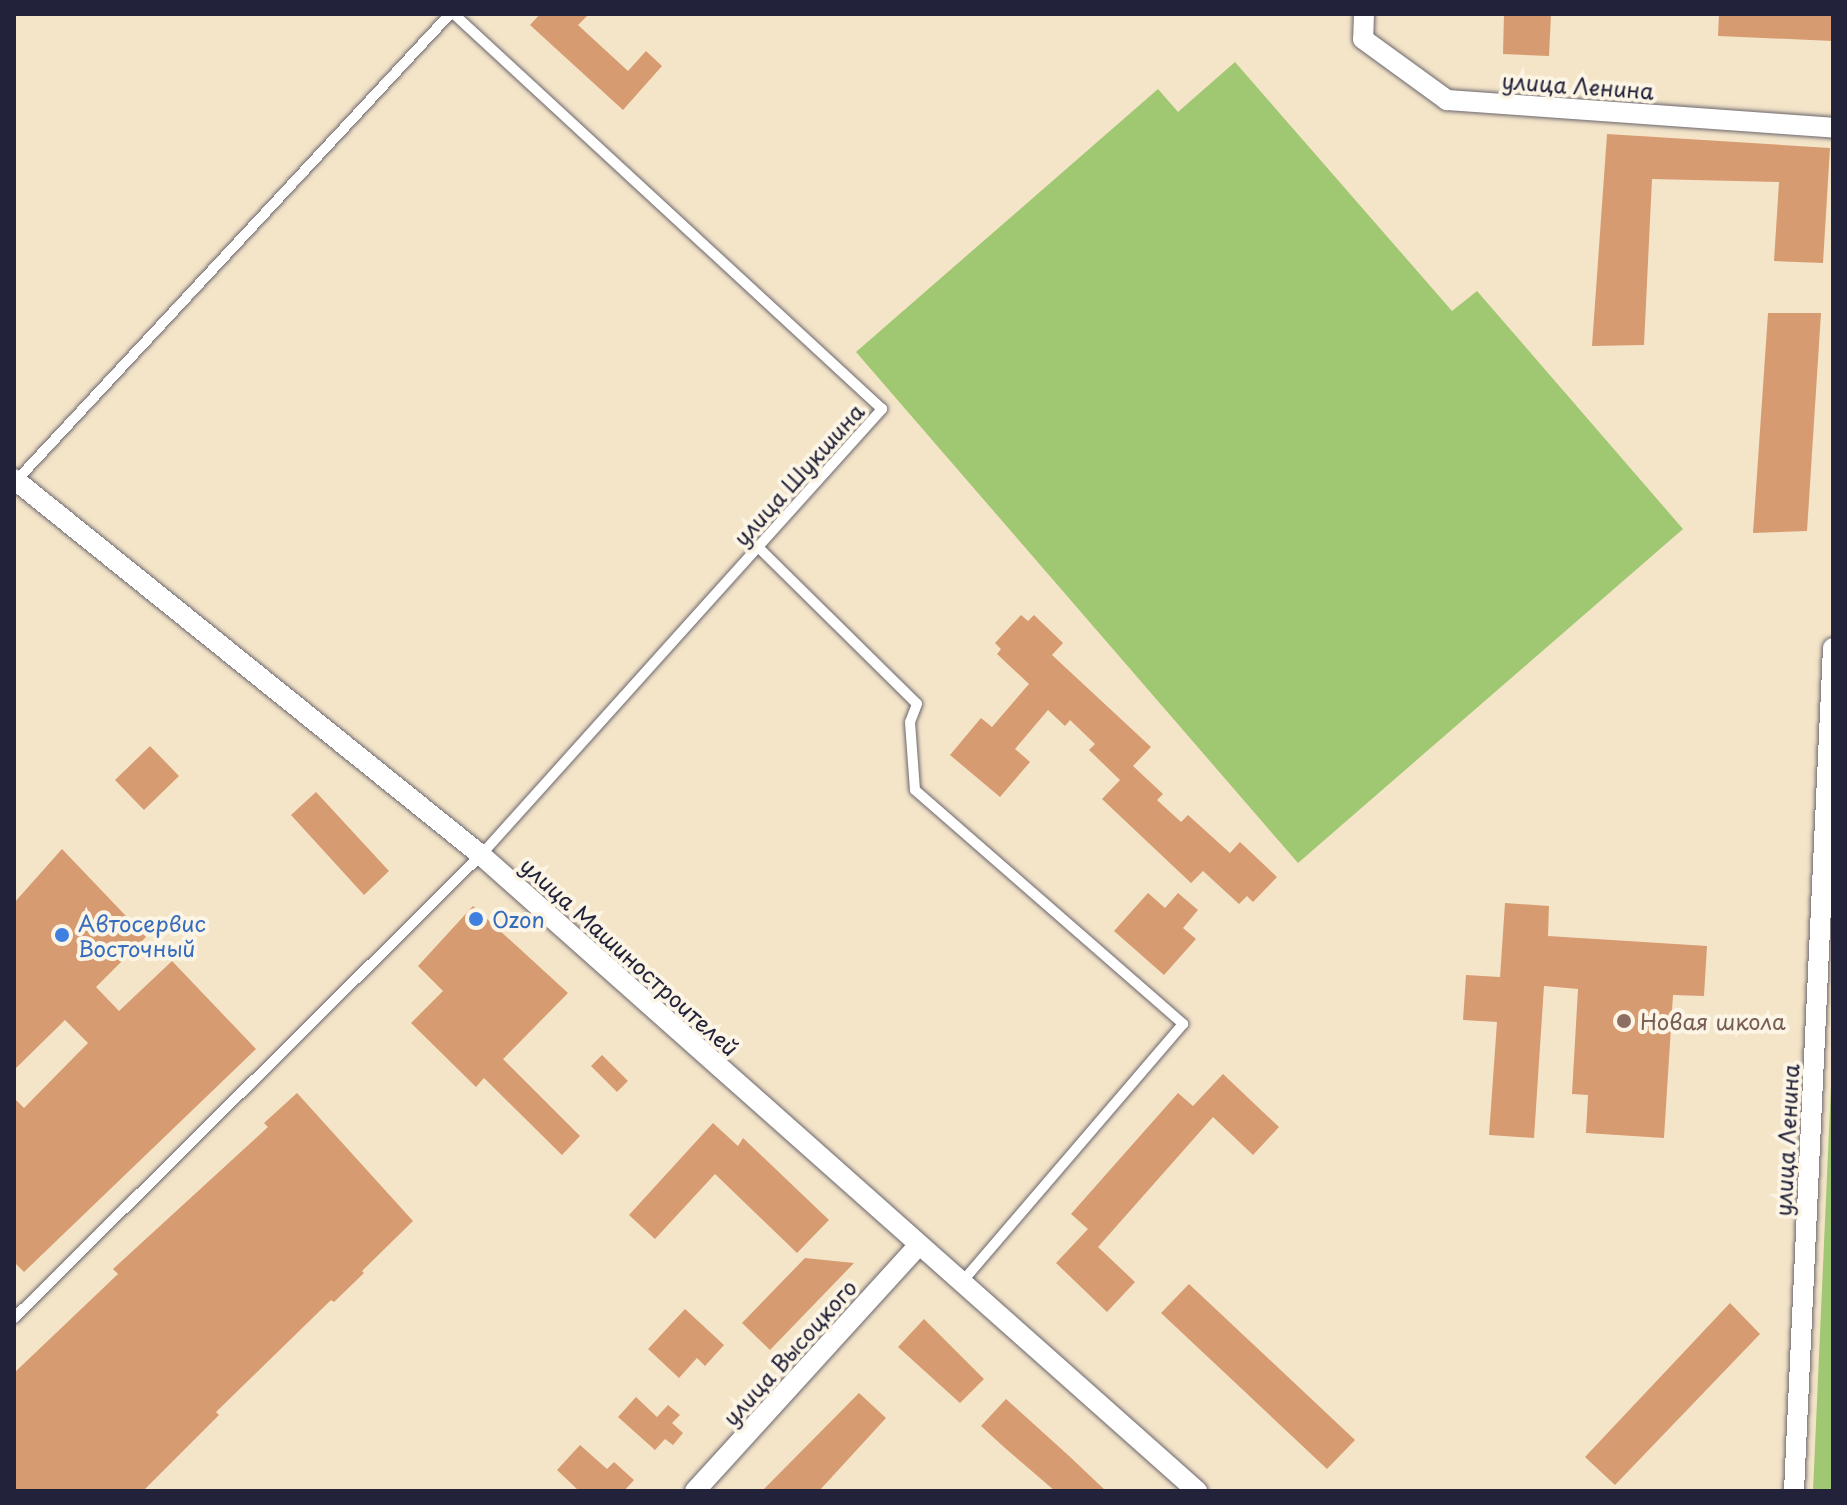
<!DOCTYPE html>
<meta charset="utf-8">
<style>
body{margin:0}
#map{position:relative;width:1847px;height:1505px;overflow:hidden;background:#f4e5c9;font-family:"Playpen Sans",sans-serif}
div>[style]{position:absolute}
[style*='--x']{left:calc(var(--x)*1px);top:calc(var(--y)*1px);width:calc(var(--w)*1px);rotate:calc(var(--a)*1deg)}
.green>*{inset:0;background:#a0c772}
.building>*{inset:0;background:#d79b71}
.roads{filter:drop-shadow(0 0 2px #6c666d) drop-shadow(0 0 2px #6c666d)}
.lane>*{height:10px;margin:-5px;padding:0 5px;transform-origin:5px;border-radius:5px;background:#fff}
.street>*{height:20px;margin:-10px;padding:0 10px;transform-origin:10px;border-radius:10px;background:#fff}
.dots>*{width:22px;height:22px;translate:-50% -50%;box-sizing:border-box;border:4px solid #fcf5e5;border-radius:50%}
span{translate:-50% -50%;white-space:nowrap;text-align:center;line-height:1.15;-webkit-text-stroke:8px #fcf5e5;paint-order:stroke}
.street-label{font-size:22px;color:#22223b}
.shop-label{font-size:22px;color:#366cbe}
.left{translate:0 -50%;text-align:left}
.education-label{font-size:22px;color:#785e54}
.frame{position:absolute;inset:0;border:16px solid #22223b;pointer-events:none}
</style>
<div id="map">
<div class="green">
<div style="clip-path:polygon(1235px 62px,1452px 311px,1477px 291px,1683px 529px,1298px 863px,856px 352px,1158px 89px,1178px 112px)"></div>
<div style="clip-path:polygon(1833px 1041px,1833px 1491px,1813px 1491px)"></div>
</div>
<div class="building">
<div style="clip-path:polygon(540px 14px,589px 14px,578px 25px,628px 71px,646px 51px,662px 66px,623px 110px,530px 25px)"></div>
<div style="clip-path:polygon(1504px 14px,1551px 14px,1549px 56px,1503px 54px)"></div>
<div style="clip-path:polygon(1719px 14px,1833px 14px,1833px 41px,1718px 36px)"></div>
<div style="clip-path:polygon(1607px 134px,1830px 148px,1823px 263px,1774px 261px,1779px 182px,1652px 179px,1644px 345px,1592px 346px)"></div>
<div style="clip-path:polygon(1768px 313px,1821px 313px,1807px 531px,1753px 533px)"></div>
<div style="clip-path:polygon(1021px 615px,1028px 621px,1034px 615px,1063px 643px,1052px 655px,1151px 747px,1133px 766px,1163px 794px,1157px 800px,1181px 822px,1188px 815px,1230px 853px,1240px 842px,1277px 877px,1253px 902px,1247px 896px,1239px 904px,1203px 871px,1191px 883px,1102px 799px,1120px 780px,1089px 750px,1095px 744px,1070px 720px,1065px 726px,1048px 710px,1015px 749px,1030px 762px,1000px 797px,950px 755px,981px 718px,992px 727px,1029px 684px,997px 654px,1001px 649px,995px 643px)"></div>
<div style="clip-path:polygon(150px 746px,179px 776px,144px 810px,115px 780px)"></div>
<div style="clip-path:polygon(316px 792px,389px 871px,364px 895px,291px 815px)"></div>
<div style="clip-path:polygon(62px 849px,146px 937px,96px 987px,119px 1011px,172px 961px,256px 1049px,24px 1272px,14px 1262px,14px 1098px,24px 1108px,88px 1043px,65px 1020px,14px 1070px,14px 903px)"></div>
<div style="clip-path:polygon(1148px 893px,1165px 908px,1178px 893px,1198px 910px,1183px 928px,1196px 939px,1164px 975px,1114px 931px)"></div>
<div style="clip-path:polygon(1505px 903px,1549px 906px,1548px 936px,1707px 946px,1704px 996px,1673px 995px,1664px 1138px,1586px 1133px,1588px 1095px,1572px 1094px,1578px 989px,1544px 986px,1534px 1138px,1489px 1135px,1497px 1022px,1463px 1020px,1466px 975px,1500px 977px)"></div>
<div style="clip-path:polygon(473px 906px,568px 993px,503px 1059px,580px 1136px,562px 1155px,484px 1078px,476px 1087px,411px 1023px,443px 991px,418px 966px)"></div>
<div style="clip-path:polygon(602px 1055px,628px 1081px,617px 1092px,591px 1066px)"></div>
<div style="clip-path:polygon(1223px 1074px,1279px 1127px,1253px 1155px,1213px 1117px,1098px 1247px,1135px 1282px,1107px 1312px,1056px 1263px,1088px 1229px,1071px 1214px,1178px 1093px,1193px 1106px)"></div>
<div style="clip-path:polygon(297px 1093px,413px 1221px,362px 1271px,364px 1273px,334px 1302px,331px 1300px,216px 1412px,219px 1415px,143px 1491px,14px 1491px,14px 1373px,118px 1274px,113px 1269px,268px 1127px,264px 1123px)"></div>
<div style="clip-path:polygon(713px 1123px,738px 1146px,743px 1138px,829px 1220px,797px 1253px,715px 1174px,655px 1239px,629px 1215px)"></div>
<div style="clip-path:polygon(805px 1258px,854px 1263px,770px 1350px,742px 1323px)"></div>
<div style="clip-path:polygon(1189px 1284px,1355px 1440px,1327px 1469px,1161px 1313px)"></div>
<div style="clip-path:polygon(1730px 1303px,1760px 1334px,1615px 1485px,1585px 1457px)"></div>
<div style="clip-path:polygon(685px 1309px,724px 1345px,705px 1366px,697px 1358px,679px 1378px,648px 1349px)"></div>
<div style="clip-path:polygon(924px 1319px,984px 1379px,960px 1403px,898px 1347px)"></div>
<div style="clip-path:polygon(859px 1393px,886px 1418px,819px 1491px,762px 1491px)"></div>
<div style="clip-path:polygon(636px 1397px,657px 1417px,668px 1405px,680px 1415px,672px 1423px,683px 1433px,673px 1445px,665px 1439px,655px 1450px,618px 1417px)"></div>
<div style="clip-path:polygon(1006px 1399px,1068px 1455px,1106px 1491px,1055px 1491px,1005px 1448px,981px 1426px)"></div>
<div style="clip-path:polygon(580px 1445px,607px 1469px,614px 1462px,634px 1480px,624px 1491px,579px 1491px,557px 1470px)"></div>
</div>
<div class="roads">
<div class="lane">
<div style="--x:16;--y:481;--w:638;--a:-47.1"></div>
<div style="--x:758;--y:547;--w:223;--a:44.6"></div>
<div style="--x:917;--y:704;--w:19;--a:111"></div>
<div style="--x:910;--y:722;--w:68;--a:85.8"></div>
<div style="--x:915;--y:790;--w:356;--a:41.1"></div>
<div style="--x:1183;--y:1024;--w:341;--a:130.6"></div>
<div style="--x:14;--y:1318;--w:658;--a:-44.75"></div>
<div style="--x:481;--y:855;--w:600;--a:-48.04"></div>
<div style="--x:882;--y:409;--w:582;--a:-137.3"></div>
</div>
<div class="street">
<div style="--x:1364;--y:14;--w:25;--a:92"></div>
<div style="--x:1363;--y:39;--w:104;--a:36"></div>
<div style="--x:1447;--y:100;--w:387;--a:4.1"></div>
<div style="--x:14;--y:479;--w:600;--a:38.84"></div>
<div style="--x:481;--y:855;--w:958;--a:41.61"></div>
<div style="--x:695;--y:1491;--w:333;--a:-47.7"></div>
<div style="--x:1794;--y:1491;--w:844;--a:-87.35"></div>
</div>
</div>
<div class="dots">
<div style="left:476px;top:919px;background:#3f7fe0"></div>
<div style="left:62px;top:935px;background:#3f7fe0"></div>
<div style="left:1624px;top:1021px;background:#8d6e63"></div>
</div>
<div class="street-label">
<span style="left:1578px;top:85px;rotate:4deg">улица Ленина</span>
<span style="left:798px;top:474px;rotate:-48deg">улица Шукшина</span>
<span style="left:630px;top:956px;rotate:42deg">улица Машиностроителей</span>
<span style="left:1786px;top:1140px;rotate:-87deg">улица Ленина</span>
<span style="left:789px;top:1352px;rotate:-48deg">улица Высоцкого</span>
</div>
<div class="shop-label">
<span class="left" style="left:492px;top:919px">Ozon</span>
<span class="left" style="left:78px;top:935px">Автосервис<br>Восточный</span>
</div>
<div class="education-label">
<span class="left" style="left:1640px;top:1021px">Новая школа</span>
</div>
<div class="frame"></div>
</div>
